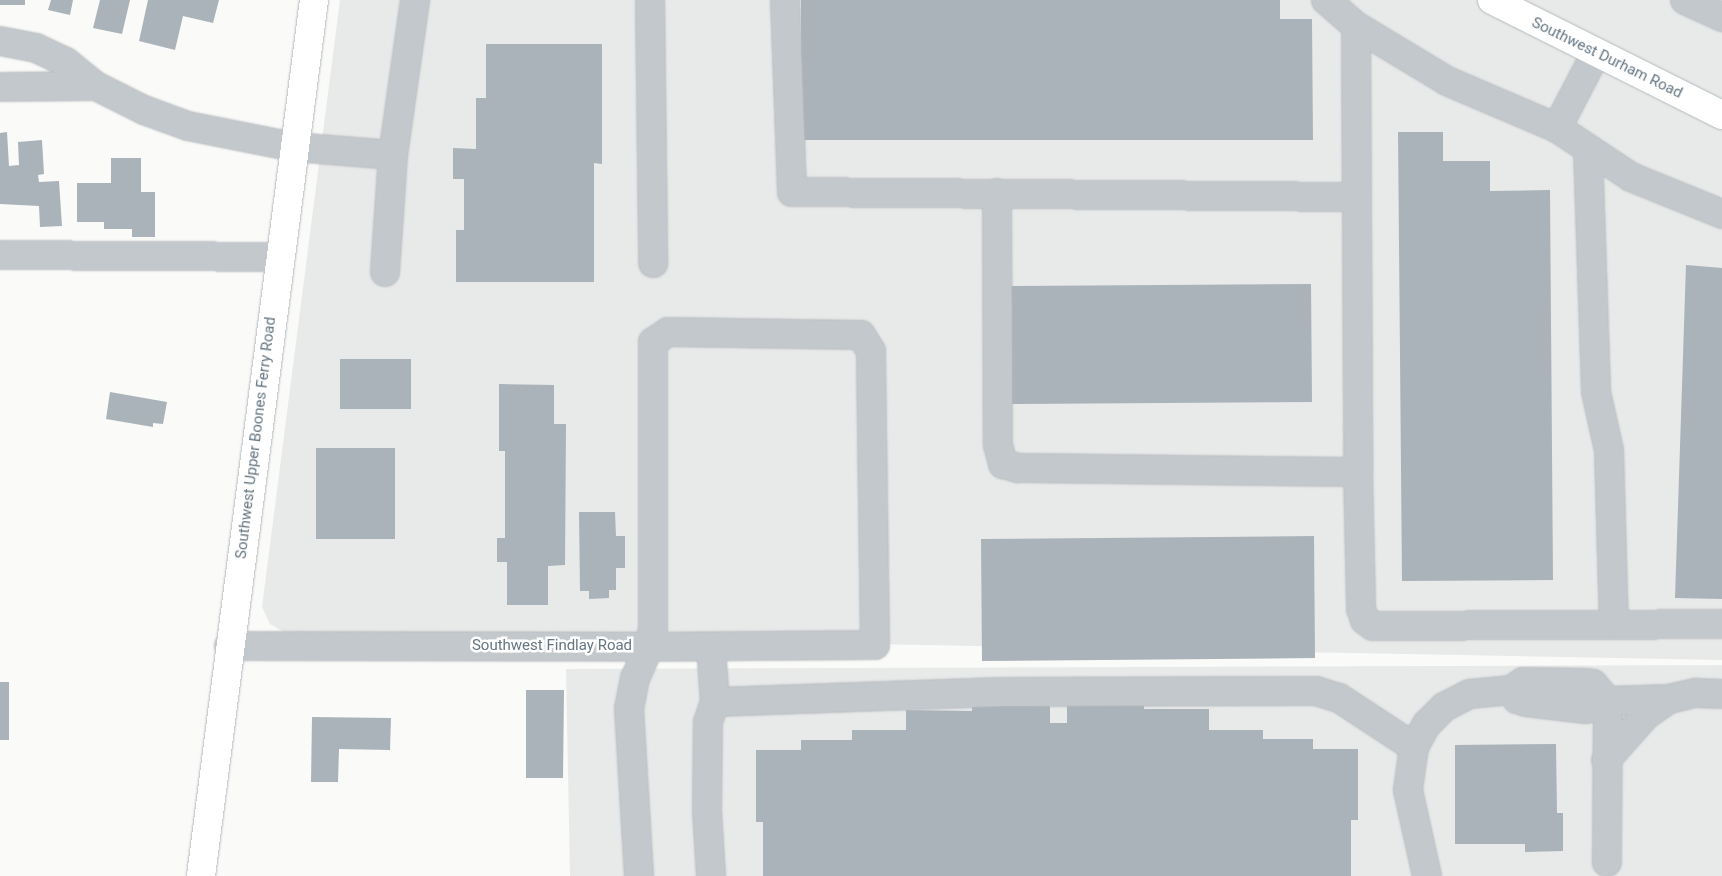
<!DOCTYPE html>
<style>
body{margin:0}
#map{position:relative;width:1722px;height:876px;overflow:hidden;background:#fafaf8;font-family:Roboto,sans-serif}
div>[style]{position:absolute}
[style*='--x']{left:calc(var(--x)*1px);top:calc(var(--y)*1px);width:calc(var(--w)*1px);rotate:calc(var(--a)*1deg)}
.built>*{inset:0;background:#e8e9e9}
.building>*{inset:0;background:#aab3b9}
.roads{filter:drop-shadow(0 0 1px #b5babe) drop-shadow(0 0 1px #b5babe)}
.minor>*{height:28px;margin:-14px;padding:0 14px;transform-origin:14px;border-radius:14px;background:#c3c8cc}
.major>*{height:28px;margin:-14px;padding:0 14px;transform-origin:14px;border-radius:14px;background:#fff}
span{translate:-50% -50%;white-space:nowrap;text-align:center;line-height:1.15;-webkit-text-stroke:5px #fff;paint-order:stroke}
.street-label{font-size:15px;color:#657683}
</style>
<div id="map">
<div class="built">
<div style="clip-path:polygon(340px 0,1722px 0,1722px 660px,285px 633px,270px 624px,262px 607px)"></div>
<div style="clip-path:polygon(1722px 665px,1722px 876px,570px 876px,566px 669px)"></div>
</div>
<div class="building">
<div style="clip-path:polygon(0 0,25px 0,25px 5px,0 5px)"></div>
<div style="clip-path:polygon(51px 0,73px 0,70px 15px,48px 10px)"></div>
<div style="clip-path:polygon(100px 0,130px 0,122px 34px,93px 28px)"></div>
<div style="clip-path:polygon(148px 0,219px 0,213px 23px,183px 16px,175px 50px,139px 41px)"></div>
<div style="clip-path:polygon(801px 0,1280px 0,1280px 19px,1312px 19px,1313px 140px,801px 140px)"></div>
<div style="clip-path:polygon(486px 44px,602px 44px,602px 164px,594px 163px,594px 282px,456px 282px,456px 230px,464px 230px,464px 179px,453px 179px,453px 148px,476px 149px,476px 98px,486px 98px)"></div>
<div style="clip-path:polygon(7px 132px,9px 166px,19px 165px,18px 142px,42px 140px,44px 174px,38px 175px,39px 182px,59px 181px,62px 226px,40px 227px,39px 206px,0 204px,0 133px)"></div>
<div style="clip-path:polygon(1398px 132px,1443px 132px,1443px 161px,1490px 161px,1490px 191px,1550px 190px,1553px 580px,1402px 581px)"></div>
<div style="clip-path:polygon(111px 158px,141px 158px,141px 192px,155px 192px,155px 237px,132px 237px,132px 229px,104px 229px,104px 222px,77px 222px,77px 183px,111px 183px)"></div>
<div style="clip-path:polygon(1686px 265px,1722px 268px,1722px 599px,1675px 598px)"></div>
<div style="clip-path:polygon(1311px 284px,1312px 402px,1012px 404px,1011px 286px)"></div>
<div style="clip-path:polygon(340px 359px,411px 359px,411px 409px,340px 409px)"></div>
<div style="clip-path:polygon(499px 384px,554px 385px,554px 424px,566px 424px,565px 565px,548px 566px,548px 605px,507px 605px,507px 562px,497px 562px,497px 538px,505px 538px,505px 451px,499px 451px)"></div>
<div style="clip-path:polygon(110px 392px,167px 402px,163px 424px,153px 423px,153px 427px,106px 419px)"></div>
<div style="clip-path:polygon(316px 448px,395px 448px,395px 539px,316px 539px)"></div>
<div style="clip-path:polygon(579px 512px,615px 512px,616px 536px,625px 536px,625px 568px,616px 568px,616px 590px,609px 590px,609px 598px,589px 599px,589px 591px,580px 591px)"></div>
<div style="clip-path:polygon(1314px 536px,1315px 658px,982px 661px,981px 539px)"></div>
<div style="clip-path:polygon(0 682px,9px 682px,9px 740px,0 740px)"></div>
<div style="clip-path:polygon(526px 690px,564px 690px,563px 778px,526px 778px)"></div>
<div style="clip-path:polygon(972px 699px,1050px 699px,1050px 723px,1067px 723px,1067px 700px,1144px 700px,1144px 709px,1209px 709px,1209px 730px,1263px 730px,1263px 739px,1313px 739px,1313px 749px,1358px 749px,1358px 820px,1351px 820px,1351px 876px,763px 876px,763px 822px,756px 822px,756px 750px,801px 750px,801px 740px,852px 740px,852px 730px,906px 730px,906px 710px,972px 711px)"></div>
<div style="clip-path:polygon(312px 717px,391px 718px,390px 750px,339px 749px,338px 782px,311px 782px)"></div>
<div style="clip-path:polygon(1556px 744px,1557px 813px,1563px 813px,1563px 851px,1525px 852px,1525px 844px,1455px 844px,1455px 745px)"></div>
</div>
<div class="roads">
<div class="minor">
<div style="--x:650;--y:0;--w:263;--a:89.3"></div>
<div style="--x:785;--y:0;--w:192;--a:87.9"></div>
<div style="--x:792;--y:192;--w:565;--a:0.51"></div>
<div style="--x:1326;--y:0;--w:40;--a:41"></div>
<div style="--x:1356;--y:26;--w:106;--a:31.1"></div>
<div style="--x:1447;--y:81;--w:120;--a:23.1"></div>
<div style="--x:1685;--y:0;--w:41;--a:24.7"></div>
<div style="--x:1356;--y:26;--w:446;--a:89.7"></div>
<div style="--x:1358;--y:472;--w:137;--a:88.7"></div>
<div style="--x:1361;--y:609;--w:12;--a:70"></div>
<div style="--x:1365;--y:620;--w:10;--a:37"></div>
<div style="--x:1373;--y:626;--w:349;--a:-0.3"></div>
<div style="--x:0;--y:41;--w:37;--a:11"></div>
<div style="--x:36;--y:48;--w:33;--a:25"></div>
<div style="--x:66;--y:62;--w:38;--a:39"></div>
<div style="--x:96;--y:86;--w:96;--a:179.4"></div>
<div style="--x:1596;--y:53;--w:85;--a:117.5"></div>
<div style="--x:1557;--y:128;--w:89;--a:33.5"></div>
<div style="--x:1631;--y:177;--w:98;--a:22.1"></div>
<div style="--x:96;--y:86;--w:54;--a:26.6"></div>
<div style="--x:144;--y:110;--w:47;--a:20"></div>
<div style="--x:188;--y:126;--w:108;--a:11.2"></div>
<div style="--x:294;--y:147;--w:99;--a:4.6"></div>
<div style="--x:393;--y:155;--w:157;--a:-81.9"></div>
<div style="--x:1588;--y:149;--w:243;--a:88.1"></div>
<div style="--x:1596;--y:392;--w:59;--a:77.4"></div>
<div style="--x:1609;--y:450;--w:175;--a:88.4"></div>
<div style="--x:997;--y:193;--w:252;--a:89.8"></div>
<div style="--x:998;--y:445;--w:20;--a:75"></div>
<div style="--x:1003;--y:464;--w:16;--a:15"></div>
<div style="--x:1018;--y:468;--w:340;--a:0.7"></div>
<div style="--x:0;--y:255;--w:280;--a:0.4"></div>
<div style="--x:385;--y:272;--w:117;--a:-86.1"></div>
<div style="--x:229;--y:646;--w:420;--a:0.1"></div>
<div style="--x:649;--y:647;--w:226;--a:-0.5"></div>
<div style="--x:875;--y:645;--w:294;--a:-90.8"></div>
<div style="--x:871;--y:351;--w:19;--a:-122"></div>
<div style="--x:861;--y:335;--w:193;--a:-179.1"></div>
<div style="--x:668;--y:332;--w:18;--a:146"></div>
<div style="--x:653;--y:342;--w:287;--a:90"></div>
<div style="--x:653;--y:629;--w:18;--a:103"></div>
<div style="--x:649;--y:647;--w:34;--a:114"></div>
<div style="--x:635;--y:678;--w:31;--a:101"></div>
<div style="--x:629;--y:708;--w:168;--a:86.6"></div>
<div style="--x:1511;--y:690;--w:14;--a:-34"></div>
<div style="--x:1523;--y:682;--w:63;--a:0.9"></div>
<div style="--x:1586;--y:683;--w:7;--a:8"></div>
<div style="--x:1593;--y:684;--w:23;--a:49"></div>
<div style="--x:1608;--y:701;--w:161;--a:90.4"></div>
<div style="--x:1511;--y:690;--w:11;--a:56"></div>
<div style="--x:1517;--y:699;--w:9;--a:18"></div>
<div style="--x:1526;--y:702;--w:60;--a:6.7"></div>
<div style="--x:1586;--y:709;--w:23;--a:-20"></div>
<div style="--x:1608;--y:701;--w:61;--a:-1.9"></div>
<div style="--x:1669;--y:699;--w:28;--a:-13"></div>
<div style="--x:1696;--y:693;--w:26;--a:2"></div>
<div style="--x:715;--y:702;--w:285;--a:-2"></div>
<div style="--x:1000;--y:692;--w:316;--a:-0.2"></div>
<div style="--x:1316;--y:691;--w:24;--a:17"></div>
<div style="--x:1339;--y:698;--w:90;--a:33.2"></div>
<div style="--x:1606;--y:760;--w:60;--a:-48.4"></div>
<div style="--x:1646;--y:715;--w:28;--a:-35"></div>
<div style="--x:711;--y:876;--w:65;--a:-93.5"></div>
<div style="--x:707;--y:811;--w:89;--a:-89.4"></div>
<div style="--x:708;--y:722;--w:21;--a:-71"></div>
<div style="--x:715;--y:702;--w:55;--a:-94.2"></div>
<div style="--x:1427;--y:876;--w:88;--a:-102.5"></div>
<div style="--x:1408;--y:790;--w:43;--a:-82.1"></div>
<div style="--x:1414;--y:747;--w:26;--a:-61"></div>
<div style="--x:1427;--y:724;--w:24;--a:-45"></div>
<div style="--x:1444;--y:707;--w:29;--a:-27"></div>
<div style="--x:1470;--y:694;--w:41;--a:-5.6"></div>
</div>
<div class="major">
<div style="--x:1492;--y:0;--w:257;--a:26.6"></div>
<div style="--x:201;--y:876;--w:883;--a:-82.65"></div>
</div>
</div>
<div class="street-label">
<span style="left:1607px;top:58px;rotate:26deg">Southwest Durham Road</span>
<span style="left:256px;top:438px;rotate:-83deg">Southwest Upper Boones Ferry Road</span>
<span style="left:552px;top:646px">Southwest Findlay Road</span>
</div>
</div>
